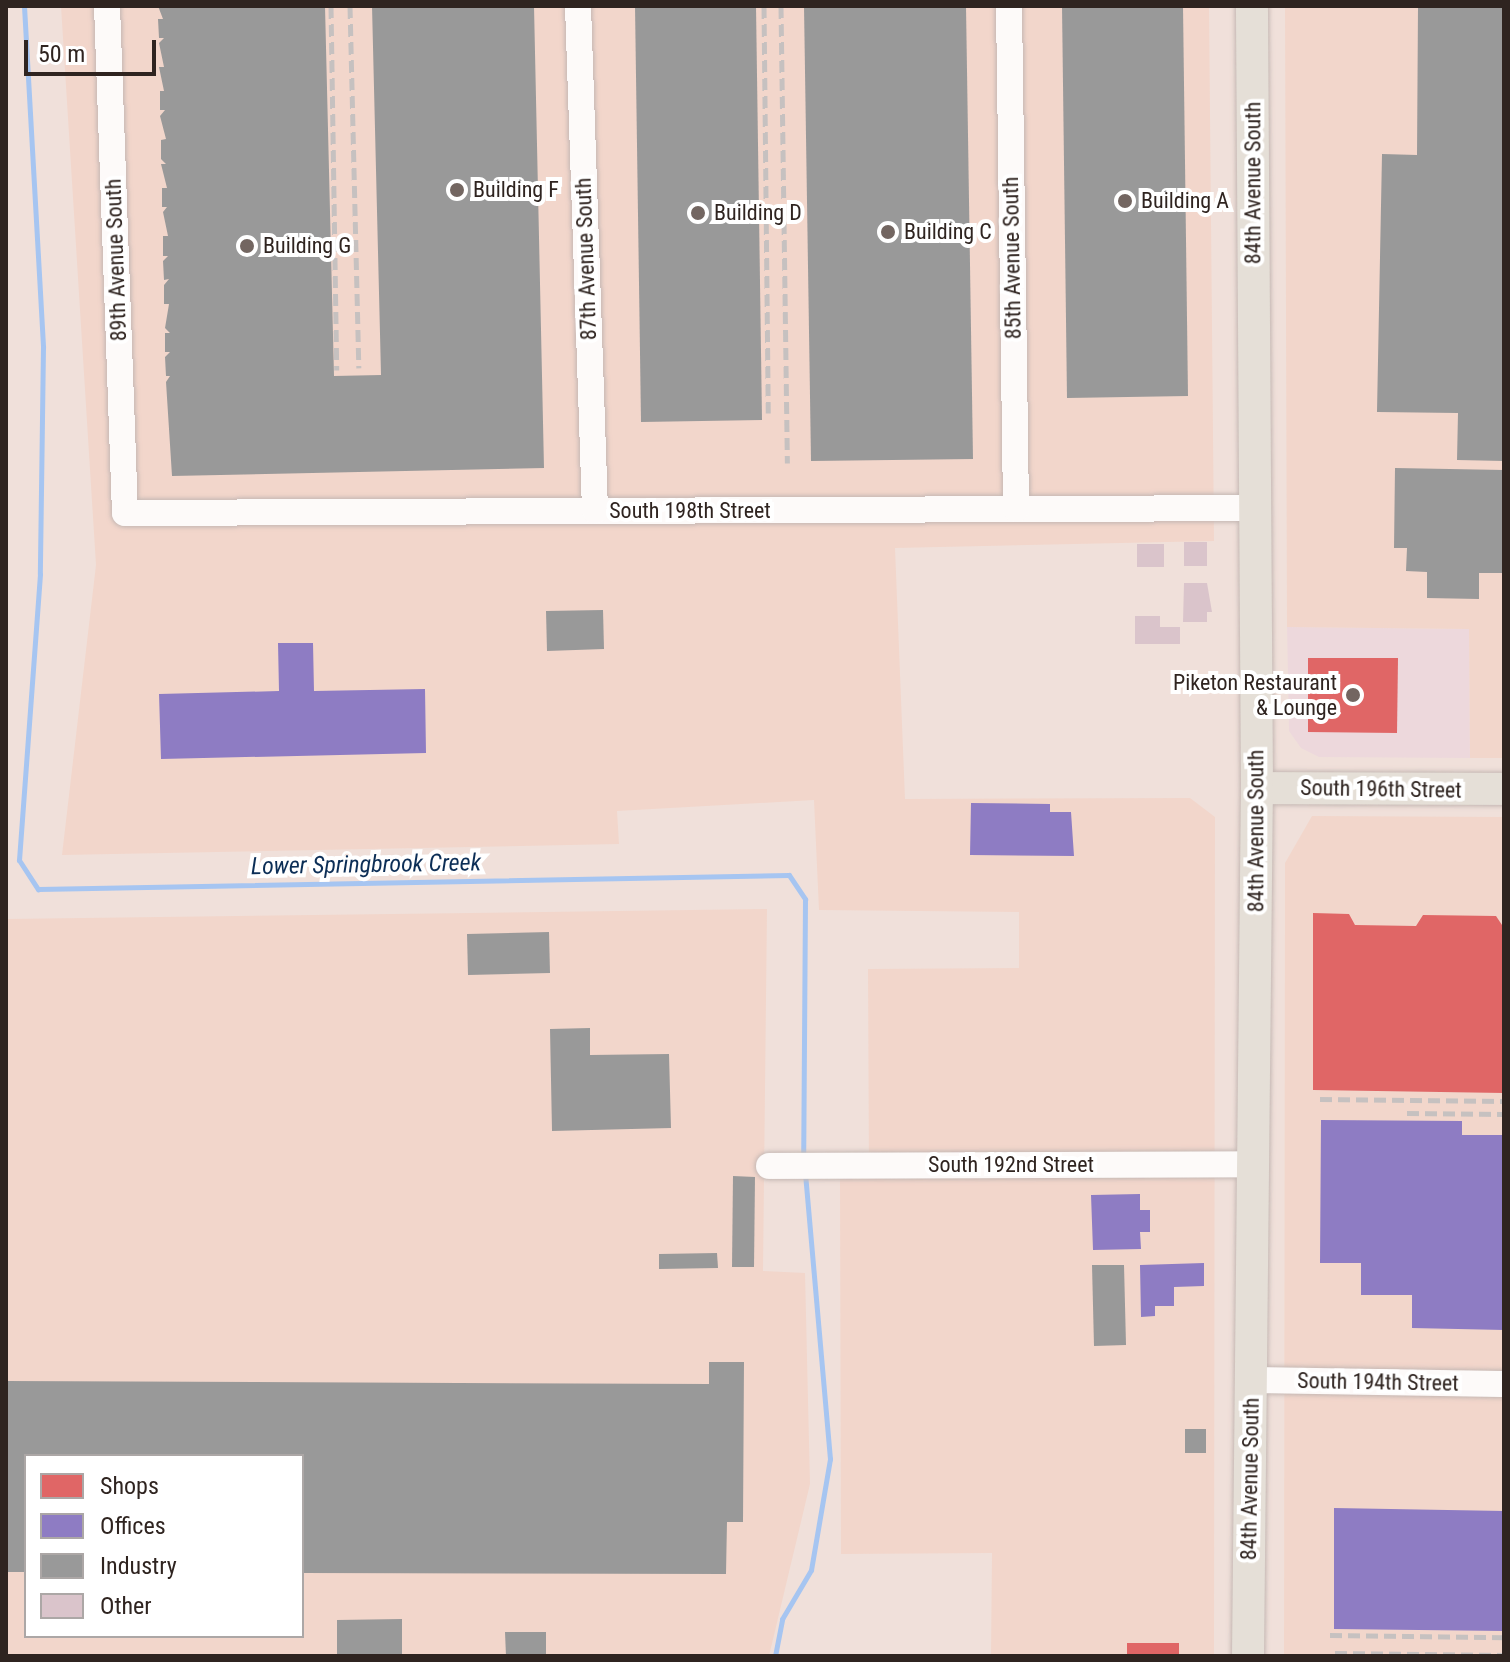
<!DOCTYPE html>
<style>
body{margin:0}
#map{position:relative;width:1510px;height:1662px;overflow:hidden;background:#f0e0da;font-family:"Roboto Condensed",sans-serif}
div>[style]{position:absolute}
[style*='--x']{left:calc(var(--x)*1px);top:calc(var(--y)*1px);width:calc(var(--w)*1px);rotate:calc(var(--a)*1deg)}
.commercial>*{inset:0;background:#edd8dc}
.built>*{inset:0;background:#f2d6cb}
.shops>*{inset:0;background:#e06666}
.offices>*{inset:0;background:#8e7cc3}
.industry>*{inset:0;background:#999}
.stream>*{height:5px;margin:-2.5px;padding:0 2.5px;transform-origin:2.5px;border-radius:2.5px;background:#a6c5f1}
.building>*{inset:0;background:#dac4cb}
.roads{filter:drop-shadow(0 0 2px #c5b8b4) drop-shadow(0 0 2px #c5b8b4)}
.minor>*{height:26px;margin:-13px;padding:0 13px;transform-origin:13px;border-radius:13px;background:#fdfaf9}
.major>*{height:32px;margin:-16px;padding:0 16px;transform-origin:16px;border-radius:16px;background:#e5dfd7}
.rail>*{height:5px;margin-top:-2.5px;transform-origin:0;background:repeating-linear-gradient(90deg,#c6c1c0 0 12px,transparent 0 18px)}
.dots>*{width:22px;height:22px;translate:-50% -50%;box-sizing:border-box;border:4px solid #fff;border-radius:50%}
span{translate:-50% -50%;white-space:nowrap;text-align:center;line-height:1.15;-webkit-text-stroke:8px #fff;paint-order:stroke}
.street-label{font-size:22px;color:#2f2420}
.poi-label{font-size:22px;color:#2f2420}
.left{translate:0 -50%;text-align:left}
.right{translate:-100% -50%;text-align:right}
.water-label{font-size:24px;color:#0c2e56;font-style:italic}
.frame{position:absolute;inset:0;border:8px solid #2f2420;pointer-events:none}
.legend{position:absolute;left:24px;top:1454px;width:280px;height:184px;box-sizing:border-box;background:#fff;border:2px solid #aca7a6;margin:0;padding:10px 14px;list-style:none;font-size:24px;color:#2f2420}
.legend li{display:flex;align-items:center;gap:16px;height:40px}
.legend b{width:40px;border:2px solid #aca7a6}
.scale{position:absolute;left:24px;top:40px;width:132px;height:36px;box-sizing:border-box;border:4px solid #2f2420;border-top:0;padding-left:10px;font-size:24px;line-height:28px;white-space:nowrap;color:#2f2420;-webkit-text-stroke:6px #fff;paint-order:stroke}
</style>
<div id="map">
<div class="commercial">
<div style="clip-path:polygon(1287px 627px,1469px 629px,1470px 758px,1319px 757px,1301px 748px,1289px 731px)"></div>
</div>
<div class="built">
<div style="clip-path:polygon(61px 6px,1209px 6px,1214px 541px,895px 548px,905px 799px,1190px 798px,1215px 817px,1214px 1656px,991px 1656px,992px 1553px,841px 1554px,840px 1178px,869px 1177px,868px 969px,1019px 968px,1019px 912px,819px 910px,814px 800px,617px 811px,619px 844px,62px 855px,96px 565px)"></div>
<div style="clip-path:polygon(1285px 6px,1504px 6px,1504px 758px,1470px 758px,1469px 629px,1287px 627px)"></div>
<div style="clip-path:polygon(1312px 816px,1504px 817px,1504px 1656px,1284px 1656px,1285px 863px)"></div>
<div style="clip-path:polygon(evenodd,767px 909px,763px 1271px,805px 1273px,810px 1484px,769px 1656px,6px 1656px,6px 919px,767px 909px,26px 1456px,302px 1456px,302px 1636px,26px 1636px,26px 1456px)"></div>
</div>
<div class="shops">
<div style="clip-path:polygon(1308px 658px,1398px 658px,1397px 733px,1308px 732px)"></div>
<div style="clip-path:polygon(1313px 913px,1349px 914px,1355px 925px,1416px 926px,1423px 915px,1496px 916px,1504px 928px,1504px 1093px,1313px 1090px)"></div>
<div style="clip-path:polygon(1127px 1643px,1179px 1643px,1179px 1656px,1127px 1656px)"></div>
</div>
<div class="offices">
<div style="clip-path:polygon(278px 643px,313px 643px,314px 691px,425px 689px,426px 753px,161px 759px,159px 694px,279px 691px)"></div>
<div style="clip-path:polygon(971px 803px,1050px 804px,1050px 812px,1071px 812px,1074px 856px,970px 855px)"></div>
<div style="clip-path:polygon(1321px 1120px,1462px 1121px,1462px 1135px,1504px 1135px,1504px 1330px,1412px 1328px,1412px 1295px,1361px 1295px,1361px 1263px,1320px 1263px)"></div>
<div style="clip-path:polygon(1140px 1194px,1140px 1210px,1150px 1210px,1150px 1232px,1140px 1232px,1141px 1249px,1093px 1250px,1091px 1195px)"></div>
<div style="clip-path:polygon(1204px 1263px,1204px 1286px,1174px 1287px,1174px 1306px,1155px 1306px,1155px 1316px,1141px 1317px,1140px 1265px)"></div>
<div style="clip-path:polygon(1334px 1508px,1504px 1511px,1504px 1631px,1334px 1629px)"></div>
</div>
<div class="industry">
<div style="clip-path:polygon(158px 6px,325px 6px,334px 376px,381px 375px,372px 6px,534px 6px,544px 468px,172px 476px,166px 382px,170px 376px,166px 376px,165px 357px,170px 352px,165px 352px,165px 333px,170px 333px,165px 328px,169px 304px,164px 304px,164px 285px,169px 279px,164px 280px,163px 261px,168px 256px,163px 256px,163px 236px,168px 236px,163px 212px,167px 207px,162px 207px,162px 188px,167px 188px,161px 164px,166px 164px,161px 159px,161px 140px,166px 139px,160px 116px,165px 110px,160px 110px,160px 91px,164px 91px,159px 67px,164px 67px,159px 43px,164px 38px,159px 38px,158px 19px,163px 19px)"></div>
<div style="clip-path:polygon(635px 6px,756px 6px,762px 420px,641px 422px)"></div>
<div style="clip-path:polygon(804px 6px,966px 6px,973px 459px,811px 461px)"></div>
<div style="clip-path:polygon(1062px 6px,1183px 6px,1188px 396px,1067px 398px)"></div>
<div style="clip-path:polygon(1418px 6px,1504px 6px,1504px 461px,1457px 460px,1458px 413px,1377px 412px,1382px 154px,1417px 155px)"></div>
<div style="clip-path:polygon(1395px 468px,1504px 470px,1504px 573px,1479px 573px,1479px 599px,1427px 598px,1427px 572px,1406px 571px,1407px 548px,1394px 548px)"></div>
<div style="clip-path:polygon(603px 610px,604px 649px,547px 651px,546px 611px)"></div>
<div style="clip-path:polygon(549px 932px,550px 973px,468px 975px,467px 934px)"></div>
<div style="clip-path:polygon(590px 1028px,590px 1055px,669px 1054px,671px 1128px,552px 1131px,550px 1029px)"></div>
<div style="clip-path:polygon(733px 1176px,755px 1177px,754px 1267px,732px 1267px)"></div>
<div style="clip-path:polygon(717px 1253px,718px 1268px,659px 1269px,659px 1254px)"></div>
<div style="clip-path:polygon(1092px 1265px,1124px 1265px,1126px 1345px,1094px 1346px)"></div>
<div style="clip-path:polygon(709px 1362px,744px 1362px,743px 1522px,727px 1522px,726px 1574px,302px 1573px,302px 1456px,26px 1456px,26px 1572px,8px 1572px,6px 1381px,709px 1384px)"></div>
<div style="clip-path:polygon(1185px 1429px,1206px 1429px,1206px 1453px,1185px 1453px)"></div>
<div style="clip-path:polygon(402px 1619px,402px 1656px,337px 1656px,337px 1620px)"></div>
<div style="clip-path:polygon(505px 1632px,546px 1632px,546px 1656px,506px 1656px)"></div>
</div>
<div class="stream">
<div style="--x:24;--y:6;--w:342;--a:86.8"></div>
<div style="--x:43;--y:347;--w:227;--a:90.8"></div>
<div style="--x:40;--y:574;--w:287;--a:94.2"></div>
<div style="--x:19;--y:860;--w:35;--a:57"></div>
<div style="--x:38;--y:889;--w:751;--a:-1.07"></div>
<div style="--x:789;--y:875;--w:29;--a:56"></div>
<div style="--x:805;--y:899;--w:261;--a:90.4"></div>
<div style="--x:775;--y:1656;--w:38;--a:-79"></div>
<div style="--x:782;--y:1619;--w:57;--a:-59.4"></div>
<div style="--x:811;--y:1570;--w:113;--a:-80.3"></div>
<div style="--x:830;--y:1459;--w:287;--a:-95"></div>
</div>
<div class="building">
<div style="clip-path:polygon(1184px 542px,1207px 542px,1207px 566px,1184px 566px)"></div>
<div style="clip-path:polygon(1137px 544px,1164px 544px,1164px 567px,1137px 567px)"></div>
<div style="clip-path:polygon(1184px 583px,1207px 583px,1212px 612px,1207px 612px,1207px 622px,1183px 622px)"></div>
<div style="clip-path:polygon(1135px 616px,1160px 616px,1160px 627px,1180px 627px,1180px 644px,1135px 644px)"></div>
</div>
<div class="roads">
<div class="minor">
<div style="--x:107;--y:6;--w:507;--a:87.97"></div>
<div style="--x:125;--y:513;--w:1130;--a:-0.25"></div>
<div style="--x:578;--y:6;--w:505;--a:88.07"></div>
<div style="--x:1009;--y:6;--w:503;--a:89.2"></div>
<div style="--x:769;--y:1166;--w:485;--a:-0.2"></div>
<div style="--x:1252;--y:1380;--w:252;--a:0.9"></div>
</div>
<div class="major">
<div style="--x:1257;--y:788;--w:247;--a:0.2"></div>
<div style="--x:1248;--y:1656;--w:868;--a:-89.41"></div>
<div style="--x:1257;--y:788;--w:782;--a:-90.37"></div>
</div>
</div>
<div class="rail">
<div style="--x:331;--y:6;--w:364;--a:89.1"></div>
<div style="--x:350;--y:6;--w:362;--a:88.6"></div>
<div style="--x:764;--y:6;--w:407;--a:89.4"></div>
<div style="--x:781;--y:6;--w:457;--a:89.2"></div>
<div style="--x:1320;--y:1099;--w:184;--a:0.6"></div>
<div style="--x:1407;--y:1113;--w:97;--a:0.6"></div>
<div style="--x:1330;--y:1635;--w:174;--a:0.7"></div>
<div style="--x:1335;--y:1653;--w:169;--a:0.7"></div>
</div>
<div class="dots">
<div style="left:457px;top:190px;background:#736661"></div>
<div style="left:1125px;top:201px;background:#736661"></div>
<div style="left:698px;top:213px;background:#736661"></div>
<div style="left:888px;top:232px;background:#736661"></div>
<div style="left:247px;top:246px;background:#736661"></div>
<div style="left:1353px;top:695px;background:#736661"></div>
</div>
<div class="street-label">
<span style="left:1253px;top:183px;rotate:-90deg">84th Avenue South</span>
<span style="left:1012px;top:258px;rotate:-91deg">85th Avenue South</span>
<span style="left:586px;top:259px;rotate:-92deg">87th Avenue South</span>
<span style="left:116px;top:260px;rotate:-92deg">89th Avenue South</span>
<span style="left:690px;top:511px">South 198th Street</span>
<span style="left:1381px;top:789px;rotate:1deg">South 196th Street</span>
<span style="left:1256px;top:831px;rotate:-90deg">84th Avenue South</span>
<span style="left:1011px;top:1165px">South 192nd Street</span>
<span style="left:1378px;top:1382px;rotate:1deg">South 194th Street</span>
<span style="left:1250px;top:1479px;rotate:-89deg">84th Avenue South</span>
</div>
<div class="poi-label">
<span class="left" style="left:473px;top:190px">Building F</span>
<span class="left" style="left:1141px;top:201px">Building A</span>
<span class="left" style="left:714px;top:213px">Building D</span>
<span class="left" style="left:904px;top:232px">Building C</span>
<span class="left" style="left:263px;top:246px">Building G</span>
<span class="right" style="left:1337px;top:695px">Piketon Restaurant<br>&amp; Lounge</span>
</div>
<div class="water-label">
<span style="left:366px;top:865px;rotate:-1deg">Lower Springbrook Creek</span>
</div>
<div class="frame"></div>
<ul class="legend">
<li><b style="height:22px;background:#e06666"></b>Shops</li>
<li><b style="height:22px;background:#8e7cc3"></b>Offices</li>
<li><b style="height:22px;background:#999"></b>Industry</li>
<li><b style="height:22px;background:#dac4cb"></b>Other</li>
</ul>
<div class="scale">50 m</div>
</div>
